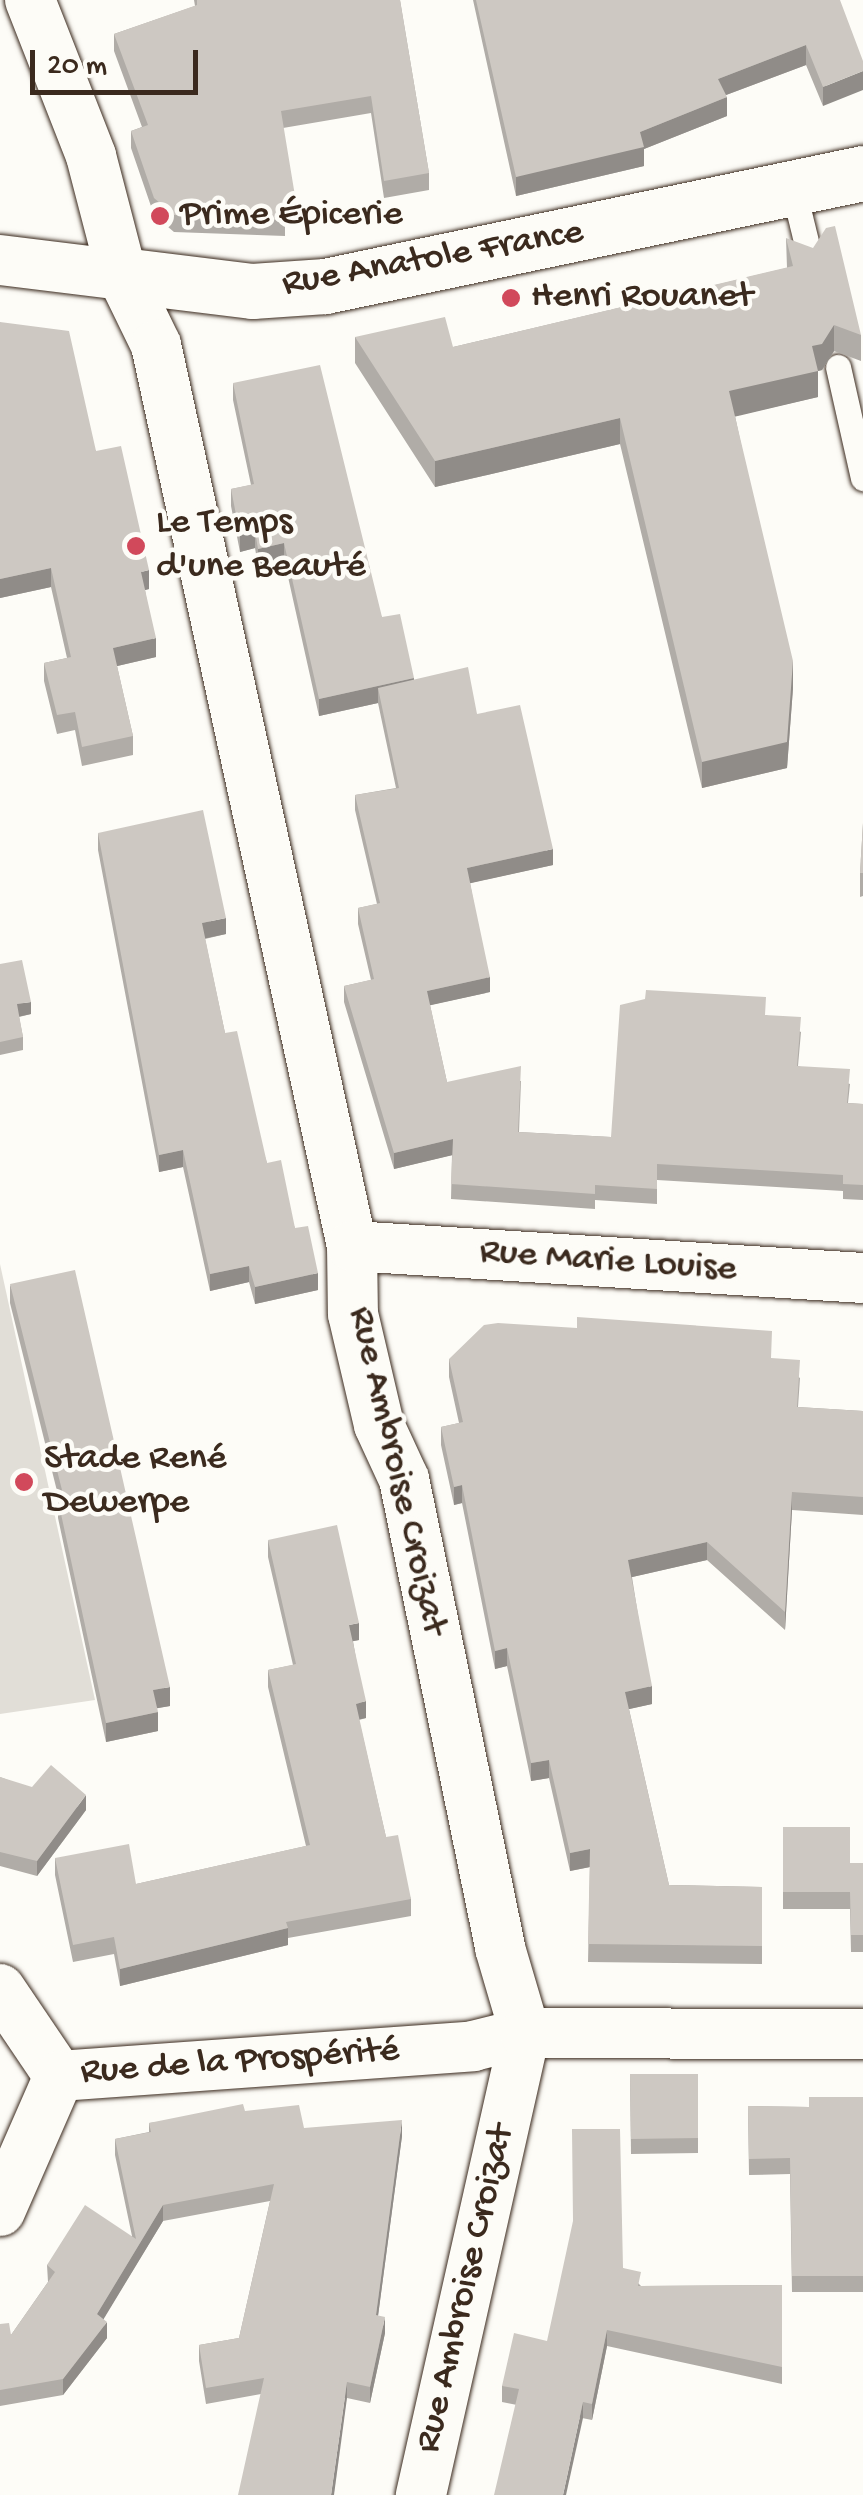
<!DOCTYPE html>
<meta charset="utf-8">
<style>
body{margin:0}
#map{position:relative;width:863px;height:2495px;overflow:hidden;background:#fdfcf7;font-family:"Gochi Hand",sans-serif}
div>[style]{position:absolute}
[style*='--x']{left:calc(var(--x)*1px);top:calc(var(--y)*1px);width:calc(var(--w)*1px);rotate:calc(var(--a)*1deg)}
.green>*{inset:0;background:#e1ded7}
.roads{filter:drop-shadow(0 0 2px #3b2a1e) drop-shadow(0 0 2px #3b2a1e)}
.service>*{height:25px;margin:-12.5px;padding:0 12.5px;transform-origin:12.5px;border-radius:12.5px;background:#fdfcf7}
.minor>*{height:50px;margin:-25px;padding:0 25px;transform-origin:25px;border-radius:25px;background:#fdfcf7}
.secondary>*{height:55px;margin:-27.5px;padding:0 27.5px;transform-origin:27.5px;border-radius:27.5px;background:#fdfcf7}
.wall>*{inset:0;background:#b0aca7}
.shaded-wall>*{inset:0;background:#908c88}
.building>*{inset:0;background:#cdc8c2}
.dots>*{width:28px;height:28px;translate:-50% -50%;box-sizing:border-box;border:5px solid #fdfcf7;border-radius:50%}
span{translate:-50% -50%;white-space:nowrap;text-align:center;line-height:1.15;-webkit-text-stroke:9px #fdfcf7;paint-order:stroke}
.poi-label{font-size:38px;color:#3b2a1e}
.left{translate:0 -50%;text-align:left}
.street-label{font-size:38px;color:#3b2a1e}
.scale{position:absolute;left:30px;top:50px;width:168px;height:45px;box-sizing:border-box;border:5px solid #3b2a1e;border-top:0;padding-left:12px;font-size:30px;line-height:35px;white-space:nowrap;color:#3b2a1e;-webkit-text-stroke:8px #fdfcf7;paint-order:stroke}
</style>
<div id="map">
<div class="green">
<div style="clip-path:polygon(0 1264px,95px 1700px,0 1714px)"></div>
</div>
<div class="roads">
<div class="service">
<div style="--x:793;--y:188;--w:72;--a:76.3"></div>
<div style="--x:838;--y:367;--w:114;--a:77.3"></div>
</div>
<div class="minor">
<div style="--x:30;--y:0;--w:168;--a:68.6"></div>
<div style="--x:91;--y:156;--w:123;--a:75.4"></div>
<div style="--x:122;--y:275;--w:78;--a:64.1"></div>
<div style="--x:156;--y:345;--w:922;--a:77.73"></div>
<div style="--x:352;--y:1246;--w:68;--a:89.2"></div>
<div style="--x:353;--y:1314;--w:114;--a:76.8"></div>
<div style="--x:379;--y:1425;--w:60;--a:65.2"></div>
<div style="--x:404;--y:1479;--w:479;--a:78.4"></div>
<div style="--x:500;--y:1948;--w:89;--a:73.6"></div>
<div style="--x:525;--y:2033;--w:474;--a:102.7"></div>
<div style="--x:0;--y:260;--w:123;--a:7"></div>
<div style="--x:352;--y:1246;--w:512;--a:3.58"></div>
<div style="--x:0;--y:1989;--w:105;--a:55.9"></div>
<div style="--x:59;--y:2076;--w:415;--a:-4.1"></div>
<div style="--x:473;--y:2046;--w:54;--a:-14"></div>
<div style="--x:525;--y:2033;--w:338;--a:0.2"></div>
<div style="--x:0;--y:2211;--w:147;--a:-66.4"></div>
</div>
<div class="secondary">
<div style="--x:122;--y:275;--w:131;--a:7"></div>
<div style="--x:252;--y:291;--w:73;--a:-3.9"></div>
<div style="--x:325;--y:286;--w:550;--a:-11.86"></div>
</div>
</div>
<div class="wall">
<div style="clip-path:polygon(194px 0,400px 0,429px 173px,429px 190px,384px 198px,371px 113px,283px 128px,296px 219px,285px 223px,285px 236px,174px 232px,154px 215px,131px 148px,131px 131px,142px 127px,114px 51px,114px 34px,195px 6px)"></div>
<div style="clip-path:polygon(473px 0,840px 0,823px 106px,806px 65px,726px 95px,727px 116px,644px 149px,644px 166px,516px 196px)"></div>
<div style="clip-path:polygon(786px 238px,861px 335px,861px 361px,834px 351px,822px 370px,818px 371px,818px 397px,735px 416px,793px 688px,787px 768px,702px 788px,620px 444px,435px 487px,355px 363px,355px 337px,453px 347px,787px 268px)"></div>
<div style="clip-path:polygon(0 322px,96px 451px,149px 589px,145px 590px,156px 657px,117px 666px,133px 736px,133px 755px,82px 766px,75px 730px,57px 734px,44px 681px,44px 663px,67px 658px,51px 587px,0 598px)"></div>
<div style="clip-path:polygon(233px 383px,382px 617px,414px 680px,477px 714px,553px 865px,470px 883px,490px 992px,430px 1005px,447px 1082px,521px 1081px,519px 1132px,611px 1137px,766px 1015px,801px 1032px,798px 1066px,850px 1084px,848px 1103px,863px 1104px,863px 1200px,843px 1199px,843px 1191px,657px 1180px,657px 1204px,595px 1200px,595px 1209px,451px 1199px,452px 1155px,394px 1169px,344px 1002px,344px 986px,371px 980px,358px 924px,358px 908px,377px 904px,355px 810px,355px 795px,396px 788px,378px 703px,319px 716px,284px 559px,258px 566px,255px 548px,240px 552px,231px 506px,231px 489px,251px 485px,233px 400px)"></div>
<div style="clip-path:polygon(863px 823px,863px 896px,860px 897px,860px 873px)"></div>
<div style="clip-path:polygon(98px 833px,226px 934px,205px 939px,225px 1033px,267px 1163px,295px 1228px,318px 1290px,255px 1304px,249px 1282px,210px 1291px,183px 1167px,159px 1172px,98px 850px)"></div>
<div style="clip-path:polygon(0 964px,31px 1014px,19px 1017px,23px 1037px,23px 1050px,0 1055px)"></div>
<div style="clip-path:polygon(10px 1284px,170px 1706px,157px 1708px,158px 1731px,106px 1742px,58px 1518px,58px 1500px,59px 1499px,10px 1303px)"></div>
<div style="clip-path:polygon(449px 1359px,772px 1359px,800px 1378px,798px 1407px,863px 1411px,863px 1515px,792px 1510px,785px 1630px,707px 1560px,632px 1577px,652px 1704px,629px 1709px,669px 1885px,762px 1887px,762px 1964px,588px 1962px,590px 1867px,570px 1871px,549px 1778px,531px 1781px,507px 1666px,495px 1669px,462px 1503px,454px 1505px,441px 1445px,441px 1427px,459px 1423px,449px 1377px)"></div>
<div style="clip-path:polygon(268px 1540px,359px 1640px,353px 1641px,366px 1718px,359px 1720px,386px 1837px,411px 1899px,411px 1916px,288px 1938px,288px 1945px,120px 1986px,114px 1954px,73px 1962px,55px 1875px,55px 1858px,136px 1884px,306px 1846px,268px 1687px,268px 1670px,293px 1665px,268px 1557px)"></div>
<div style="clip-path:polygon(0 1777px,86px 1810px,37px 1876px,0 1866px)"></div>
<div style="clip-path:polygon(783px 1827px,850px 1868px,863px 1863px,863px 1952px,851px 1952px,850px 1909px,783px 1909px)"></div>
<div style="clip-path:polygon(630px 2074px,698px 2074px,698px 2153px,631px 2154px)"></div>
<div style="clip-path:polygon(863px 2097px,863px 2292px,792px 2292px,790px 2174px,749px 2175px,748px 2106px,809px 2107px)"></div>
<div style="clip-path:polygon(245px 2111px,304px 2128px,402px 2136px,378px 2316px,385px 2333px,370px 2403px,347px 2398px,261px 2394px,206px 2404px,199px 2361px,199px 2345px,239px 2338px,270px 2201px,163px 2221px,103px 2319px,107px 2338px,63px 2395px,0 2406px,0 2324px,11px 2335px,48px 2282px,47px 2265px,132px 2236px,115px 2155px,115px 2139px,149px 2132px,149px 2123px)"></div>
<div style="clip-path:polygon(623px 2268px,641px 2286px,782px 2285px,782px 2384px,607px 2346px,592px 2420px,502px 2402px,502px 2386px)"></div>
</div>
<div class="shaded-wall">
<div style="clip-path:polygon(806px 45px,806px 65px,718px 98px,718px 79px)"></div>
<div style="clip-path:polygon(863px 71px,863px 90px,823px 106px,823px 87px)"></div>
<div style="clip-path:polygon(727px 97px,727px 116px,644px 149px,644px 166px,516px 196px,516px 177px,640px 132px)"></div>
<div style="clip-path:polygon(296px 202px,296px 219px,285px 223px,282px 208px)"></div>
<div style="clip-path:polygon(834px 325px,834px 351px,822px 370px,818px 371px,818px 397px,729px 418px,729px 391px,812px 346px)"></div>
<div style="clip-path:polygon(620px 418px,620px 444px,435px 487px,435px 461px)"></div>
<div style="clip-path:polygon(255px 531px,255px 548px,240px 552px,240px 535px)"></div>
<div style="clip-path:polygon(284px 543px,284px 559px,258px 566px,258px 549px)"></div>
<div style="clip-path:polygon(51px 568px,51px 587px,0 598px,0 579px)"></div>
<div style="clip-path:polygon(149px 570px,149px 589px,141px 591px,141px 572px)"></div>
<div style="clip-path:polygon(156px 638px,156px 657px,113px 667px,113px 648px)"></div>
<div style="clip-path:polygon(793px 661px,793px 688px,787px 768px,702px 788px,702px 762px)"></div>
<div style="clip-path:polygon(414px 678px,414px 695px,378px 688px,378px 703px,319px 716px,319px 699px)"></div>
<div style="clip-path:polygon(553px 849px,553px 865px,467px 884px,467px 868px)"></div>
<div style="clip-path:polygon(226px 918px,226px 934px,202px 939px,202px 923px)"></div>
<div style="clip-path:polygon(490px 977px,490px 992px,427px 1006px,427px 991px)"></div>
<div style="clip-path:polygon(31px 1002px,31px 1014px,17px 1017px,17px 1004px)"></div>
<div style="clip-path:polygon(453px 1139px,453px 1155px,394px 1169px,394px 1153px)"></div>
<div style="clip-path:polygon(183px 1150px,183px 1167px,159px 1172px,159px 1155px)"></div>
<div style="clip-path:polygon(249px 1266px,249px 1282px,210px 1291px,210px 1274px)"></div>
<div style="clip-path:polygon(318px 1273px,318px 1290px,255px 1304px,255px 1287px)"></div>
<div style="clip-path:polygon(462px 1485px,462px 1503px,454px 1505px,454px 1487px)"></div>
<div style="clip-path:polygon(792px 1492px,792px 1510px,785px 1630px,785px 1612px)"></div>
<div style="clip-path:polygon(707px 1542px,707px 1560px,628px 1578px,628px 1560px)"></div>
<div style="clip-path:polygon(359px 1623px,359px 1640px,349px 1642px,349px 1625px)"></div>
<div style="clip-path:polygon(507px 1648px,507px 1666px,495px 1669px,495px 1651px)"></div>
<div style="clip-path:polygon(652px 1686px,652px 1704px,625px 1710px,625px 1692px)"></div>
<div style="clip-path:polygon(170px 1687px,170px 1706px,153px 1709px,153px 1690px)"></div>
<div style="clip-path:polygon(366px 1701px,366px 1718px,356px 1720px,356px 1704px)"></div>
<div style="clip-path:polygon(158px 1712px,158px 1731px,106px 1742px,106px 1723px)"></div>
<div style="clip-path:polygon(549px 1760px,549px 1778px,531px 1781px,531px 1763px)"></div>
<div style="clip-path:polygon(86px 1795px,86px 1810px,37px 1876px,37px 1861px)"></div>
<div style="clip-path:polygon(590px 1849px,590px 1867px,570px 1871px,570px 1853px)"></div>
<div style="clip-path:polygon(288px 1928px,288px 1945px,120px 1986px,120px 1969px)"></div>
<div style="clip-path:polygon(402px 2120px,402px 2136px,376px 2331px,376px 2315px)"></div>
<div style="clip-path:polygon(163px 2205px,163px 2221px,97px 2330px,97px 2314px)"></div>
<div style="clip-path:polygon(385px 2317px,385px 2333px,370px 2403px,370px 2387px)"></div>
<div style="clip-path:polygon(107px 2322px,107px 2338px,63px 2395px,63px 2379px)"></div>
<div style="clip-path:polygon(607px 2330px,607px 2346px,592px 2420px,592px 2404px)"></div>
<div style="clip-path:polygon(347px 2382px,347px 2398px,334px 2495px,331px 2495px)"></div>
<div style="clip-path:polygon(583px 2402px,583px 2418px,566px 2495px,563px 2495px)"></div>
</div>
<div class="building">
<div style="clip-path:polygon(197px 0,400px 0,429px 173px,384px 181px,371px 96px,281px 111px,296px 202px,282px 208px,285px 220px,174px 215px,154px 198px,131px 131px,148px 125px,114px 34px,197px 5px)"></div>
<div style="clip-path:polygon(476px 0,840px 0,863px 61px,863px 71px,823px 87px,806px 45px,718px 79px,727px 97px,640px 132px,644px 147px,516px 177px)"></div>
<div style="clip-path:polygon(835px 226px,861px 335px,834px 325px,822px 344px,812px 346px,818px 371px,729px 391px,793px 661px,787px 742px,702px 762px,620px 418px,435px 461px,355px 337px,445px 317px,453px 347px,793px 266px,786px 238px,813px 248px,826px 228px)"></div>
<div style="clip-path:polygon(0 322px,69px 331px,96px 451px,121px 446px,149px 570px,141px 572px,156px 638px,113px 648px,133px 736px,82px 747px,75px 712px,57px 715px,44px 663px,71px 657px,51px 568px,0 579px)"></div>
<div style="clip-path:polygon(320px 365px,382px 617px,400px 614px,414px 678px,319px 699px,284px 543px,258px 549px,255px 531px,240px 535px,231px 489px,254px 484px,233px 383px)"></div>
<div style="clip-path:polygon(468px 667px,477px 714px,520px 705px,553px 849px,467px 868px,490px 977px,427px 991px,447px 1082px,521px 1066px,518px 1132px,611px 1137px,620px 1005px,645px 999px,646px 990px,766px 997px,765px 1015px,801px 1017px,797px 1066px,850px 1069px,847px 1103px,863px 1104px,863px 1185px,843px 1184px,843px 1175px,657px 1164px,657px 1189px,595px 1185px,595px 1194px,451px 1184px,453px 1139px,394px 1153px,344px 986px,374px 979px,358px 908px,380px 903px,355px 795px,399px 788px,378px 688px)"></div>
<div style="clip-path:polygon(203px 810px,226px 918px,202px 923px,225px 1033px,237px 1031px,267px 1163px,281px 1160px,295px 1228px,308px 1226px,318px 1273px,255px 1287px,249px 1266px,210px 1274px,183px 1150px,159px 1155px,98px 833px)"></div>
<div style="clip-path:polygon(863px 823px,863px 873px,860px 873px)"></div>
<div style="clip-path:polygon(22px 960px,31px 1002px,17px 1004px,23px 1037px,0 1042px,0 964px)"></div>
<div style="clip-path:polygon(75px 1270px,170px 1687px,153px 1690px,158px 1712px,106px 1723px,58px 1500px,64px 1498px,10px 1284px)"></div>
<div style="clip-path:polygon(577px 1317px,772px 1331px,771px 1358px,800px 1360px,797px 1407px,863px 1411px,863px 1497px,792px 1492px,785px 1612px,707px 1542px,628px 1560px,652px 1686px,625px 1692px,669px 1885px,762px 1887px,762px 1946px,588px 1944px,590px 1849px,570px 1853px,549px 1760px,531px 1763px,507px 1648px,495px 1651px,462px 1485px,454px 1487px,441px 1427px,463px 1422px,449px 1359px,484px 1325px,498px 1323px,577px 1328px)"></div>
<div style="clip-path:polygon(337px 1525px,359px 1623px,349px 1625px,366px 1701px,356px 1704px,386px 1837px,398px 1835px,411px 1899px,286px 1922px,288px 1928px,120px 1969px,114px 1937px,73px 1945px,55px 1858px,129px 1844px,136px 1884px,310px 1845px,268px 1670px,296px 1664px,268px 1540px)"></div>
<div style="clip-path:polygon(51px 1765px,86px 1795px,37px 1861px,0 1852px,0 1777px,32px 1787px)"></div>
<div style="clip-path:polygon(783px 1827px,850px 1827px,850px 1868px,850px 1863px,863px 1863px,863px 1935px,851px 1935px,850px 1892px,783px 1892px)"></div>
<div style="clip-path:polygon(630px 2074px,698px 2074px,698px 2138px,631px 2139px)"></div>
<div style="clip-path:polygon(809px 2097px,863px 2097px,863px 2276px,792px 2276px,790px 2158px,749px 2159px,748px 2106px,809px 2107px)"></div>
<div style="clip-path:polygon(243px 2104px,245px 2111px,299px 2105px,304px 2128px,402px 2120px,376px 2315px,385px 2317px,370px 2387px,347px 2382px,331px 2495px,238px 2495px,264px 2378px,206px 2388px,199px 2345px,239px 2338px,274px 2184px,163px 2205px,97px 2314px,107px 2322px,63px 2379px,0 2390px,0 2324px,9px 2323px,11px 2335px,55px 2272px,47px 2265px,85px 2205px,136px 2239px,115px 2139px,151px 2132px,149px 2123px)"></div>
<div style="clip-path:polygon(572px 2129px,620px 2129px,623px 2268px,641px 2272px,638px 2286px,782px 2285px,782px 2367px,607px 2330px,592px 2404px,583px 2402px,563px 2495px,494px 2495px,519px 2389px,502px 2386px,514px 2333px,547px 2341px,573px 2221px)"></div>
</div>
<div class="dots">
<div style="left:160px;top:216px;background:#d1495b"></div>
<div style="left:511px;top:298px;background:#d1495b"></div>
<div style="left:136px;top:546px;background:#d1495b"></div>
<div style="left:24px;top:1482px;background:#d1495b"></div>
</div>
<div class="poi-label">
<span class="left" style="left:180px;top:216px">Prime Épicerie</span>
<span class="left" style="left:531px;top:298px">Henri Rouanet</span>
<span class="left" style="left:156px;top:546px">Le Temps<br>d'une Beauté</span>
<span class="left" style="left:44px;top:1482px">Stade René<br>Dewerpe</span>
</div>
<div class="street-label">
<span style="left:433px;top:260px;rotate:-10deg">Rue Anatole France</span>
<span style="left:608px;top:1262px;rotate:4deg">Rue Marie Louise</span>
<span style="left:396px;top:1471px;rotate:77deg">Rue Ambroise Croizat</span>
<span style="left:240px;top:2063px;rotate:-4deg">Rue de la Prospérité</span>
<span style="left:467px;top:2289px;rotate:-77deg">Rue Ambroise Croizat</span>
</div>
<div class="scale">20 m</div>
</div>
